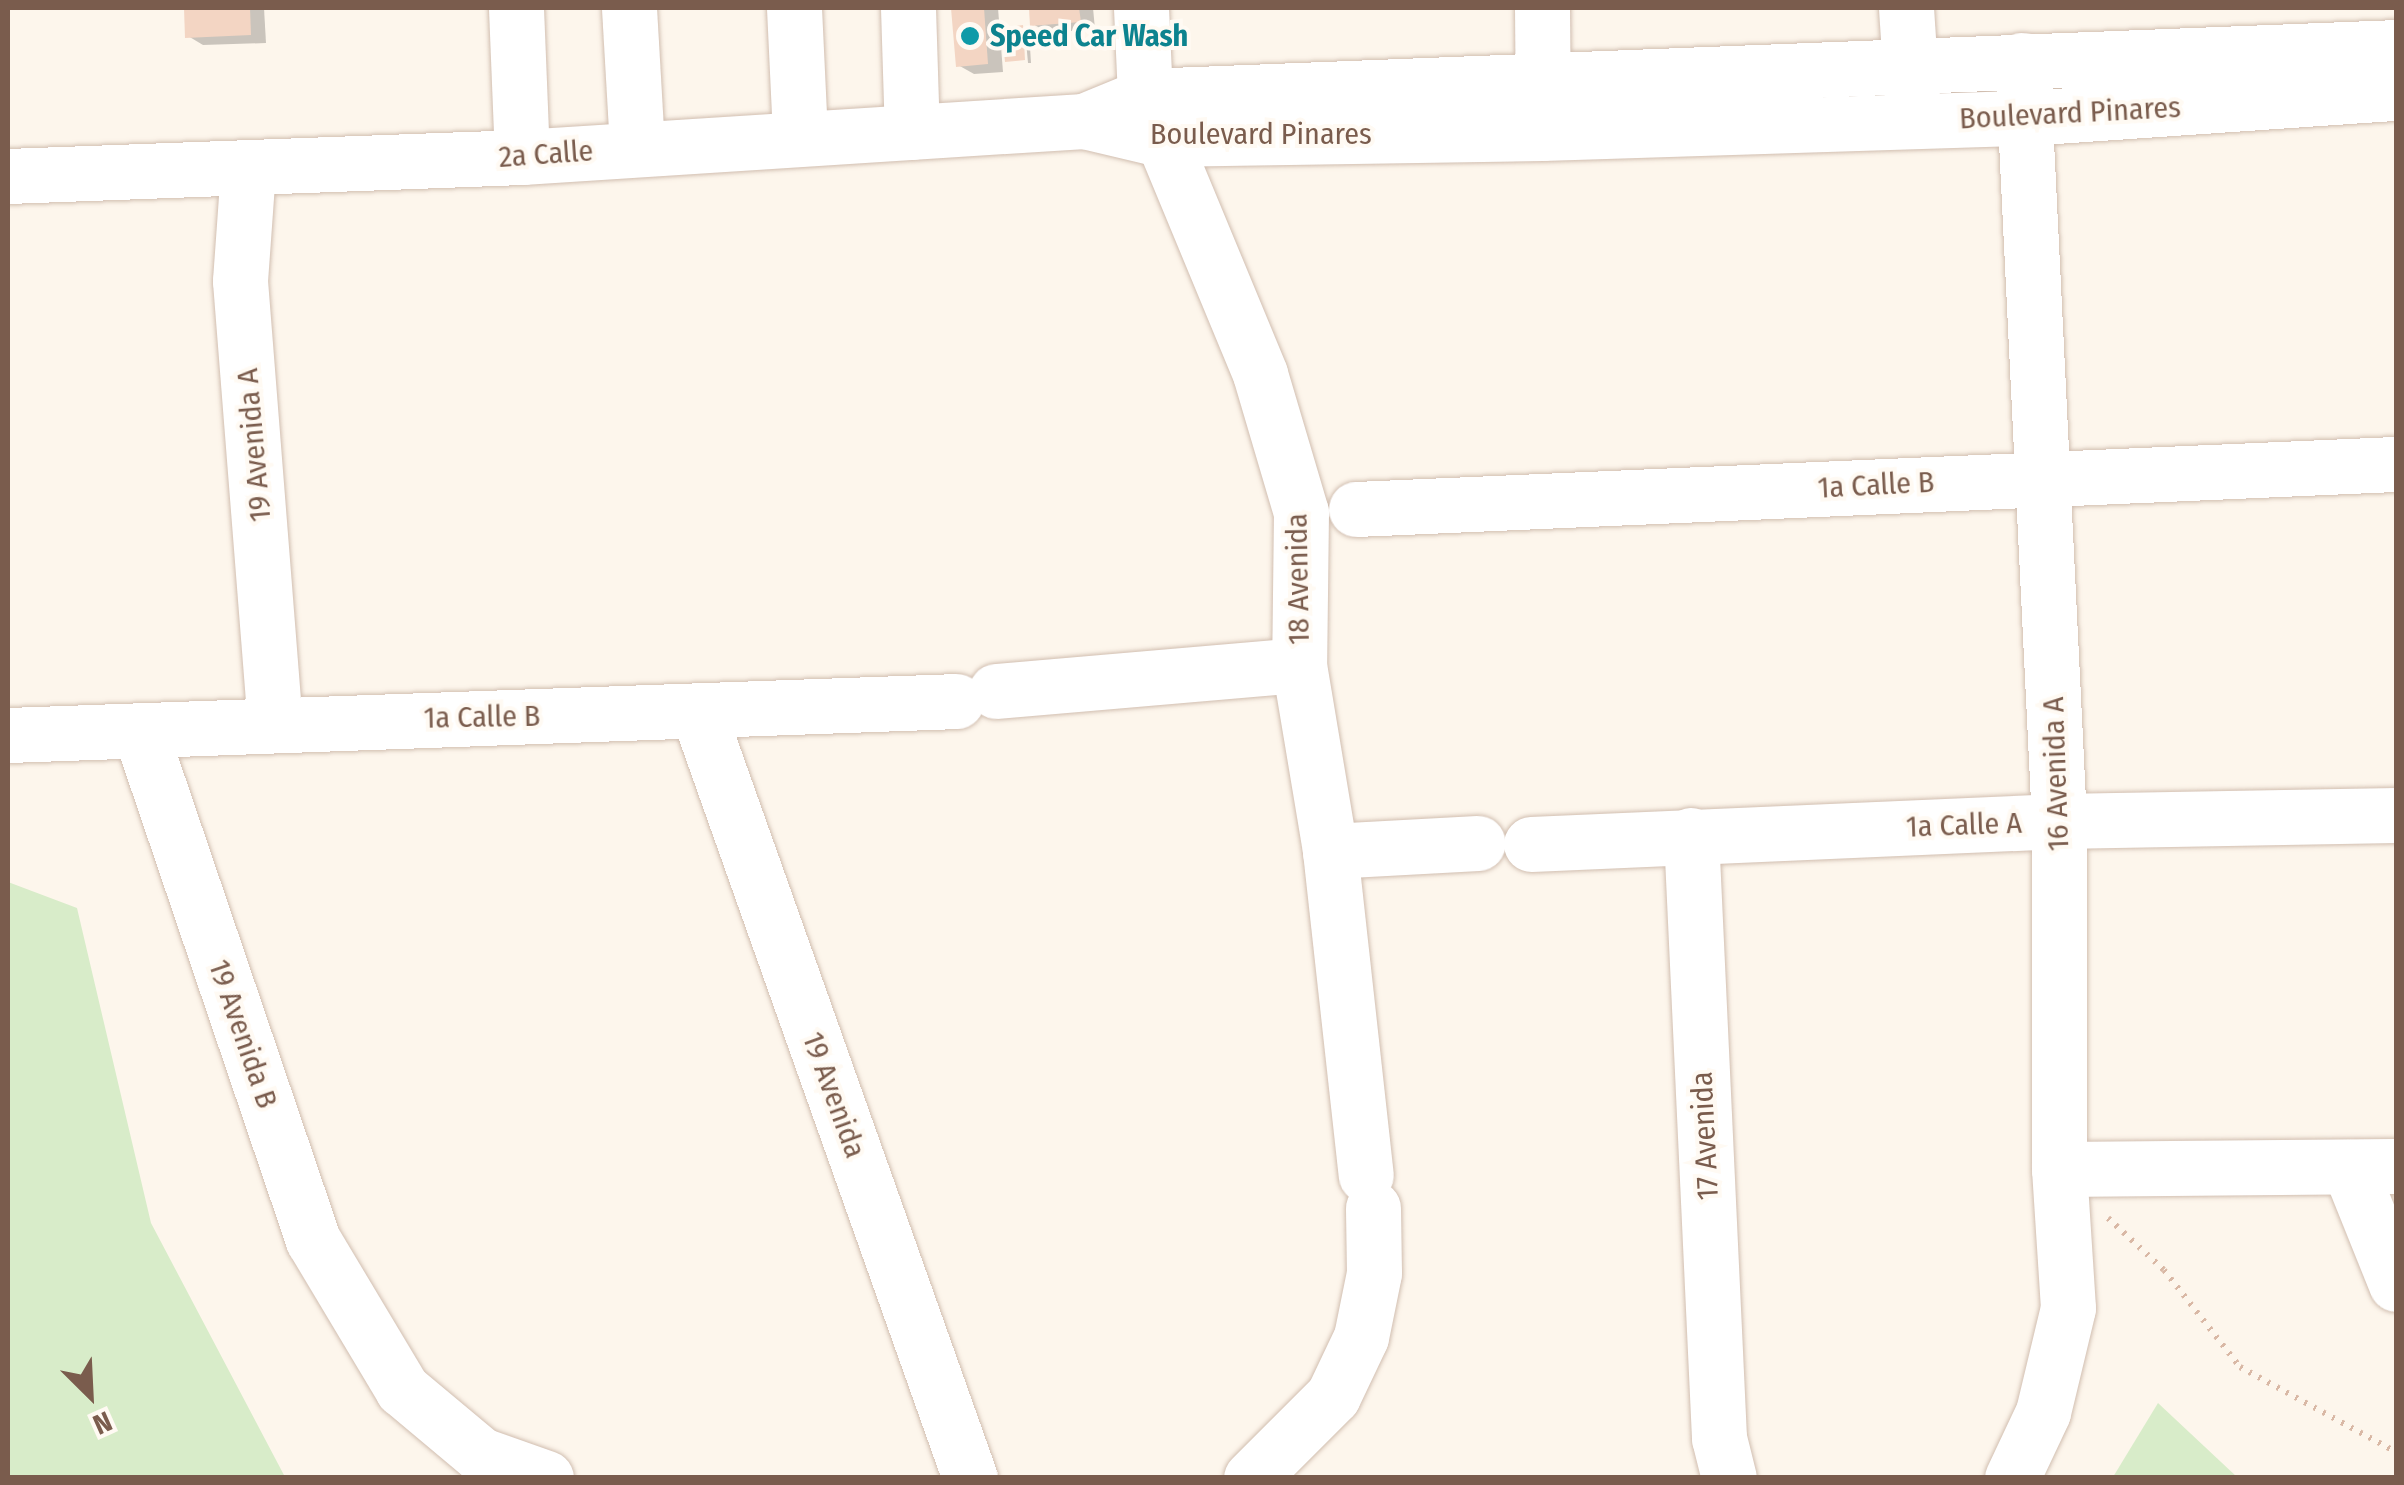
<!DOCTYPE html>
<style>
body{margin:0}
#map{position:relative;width:2404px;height:1485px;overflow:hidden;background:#fdf6ec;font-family:"Fira Sans Condensed",sans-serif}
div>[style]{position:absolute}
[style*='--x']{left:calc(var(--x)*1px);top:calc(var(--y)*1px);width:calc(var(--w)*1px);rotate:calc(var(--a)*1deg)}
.green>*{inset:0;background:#d8ecc9}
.shadow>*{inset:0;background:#0003}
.building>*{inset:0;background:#f3d5c3}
.path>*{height:6px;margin-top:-3px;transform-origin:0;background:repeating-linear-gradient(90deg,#d9b8a5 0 2.5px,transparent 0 10.5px)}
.roads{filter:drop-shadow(0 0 2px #d1beb0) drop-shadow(0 0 2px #d1beb0)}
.minor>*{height:55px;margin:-27.5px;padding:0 27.5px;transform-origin:27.5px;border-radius:27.5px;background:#fff}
.dots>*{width:28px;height:28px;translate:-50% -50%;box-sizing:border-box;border:5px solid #fffaf3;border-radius:50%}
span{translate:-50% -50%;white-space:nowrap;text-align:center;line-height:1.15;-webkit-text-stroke:8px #fffaf3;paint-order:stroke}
.culture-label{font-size:30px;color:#0d838f;font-weight:700}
.left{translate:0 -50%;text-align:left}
.street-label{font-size:30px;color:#7a5c4d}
.frame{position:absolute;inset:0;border:10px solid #7a5c4d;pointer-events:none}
.north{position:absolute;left:40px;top:1345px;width:100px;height:100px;-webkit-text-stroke:8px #fffaf3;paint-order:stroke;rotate:156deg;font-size:28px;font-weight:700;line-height:40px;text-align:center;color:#7a5c4d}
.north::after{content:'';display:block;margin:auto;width:35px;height:45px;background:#7a5c4d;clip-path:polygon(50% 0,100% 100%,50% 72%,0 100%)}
</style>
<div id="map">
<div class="green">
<div style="clip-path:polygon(8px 882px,77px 908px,151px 1223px,285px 1477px,8px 1477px)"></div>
<div style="clip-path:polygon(2158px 1403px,2237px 1477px,2113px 1477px)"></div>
</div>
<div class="shadow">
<div style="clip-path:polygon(187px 8px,264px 8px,266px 43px,203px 45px,188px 36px)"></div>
<div style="clip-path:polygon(954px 8px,998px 8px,1003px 72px,974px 74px,958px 65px)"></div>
<div style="clip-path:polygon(1031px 8px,1093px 8px,1095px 29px,1048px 33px,1033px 24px)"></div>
<div style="clip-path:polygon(1025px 30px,1029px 32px,1031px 63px,1028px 63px)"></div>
</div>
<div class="building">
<div style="clip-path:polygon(184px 8px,250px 8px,251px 35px,185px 38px)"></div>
<div style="clip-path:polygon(951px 8px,984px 8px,988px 64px,956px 67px)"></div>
<div style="clip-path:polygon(1029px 8px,1079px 8px,1081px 22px,1030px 26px)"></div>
<div style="clip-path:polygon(1023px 25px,1025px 60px,1005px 62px,1002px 28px)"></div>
</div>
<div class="path">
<div style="--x:2108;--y:1218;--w:76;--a:42.9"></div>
<div style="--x:2164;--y:1270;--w:123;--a:51.9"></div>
<div style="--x:2240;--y:1367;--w:178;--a:28.6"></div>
</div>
<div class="roads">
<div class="minor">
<div style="--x:516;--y:8;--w:149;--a:87.7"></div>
<div style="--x:629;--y:8;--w:140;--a:86.7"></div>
<div style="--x:794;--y:8;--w:128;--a:87.3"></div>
<div style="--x:908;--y:8;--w:124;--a:88.2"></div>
<div style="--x:1141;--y:8;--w:88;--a:87.4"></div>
<div style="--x:1145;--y:96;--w:301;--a:67.5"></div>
<div style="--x:1260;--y:374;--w:144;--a:73.5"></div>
<div style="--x:1301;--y:512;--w:153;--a:90.7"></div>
<div style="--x:1299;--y:665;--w:189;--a:80.5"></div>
<div style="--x:1330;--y:851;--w:326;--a:83.7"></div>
<div style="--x:1542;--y:8;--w:112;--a:89.5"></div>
<div style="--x:1906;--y:8;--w:91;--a:86.2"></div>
<div style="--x:1084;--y:121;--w:66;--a:-22.3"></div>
<div style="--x:1145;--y:96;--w:1252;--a:-2.24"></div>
<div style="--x:248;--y:169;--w:112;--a:94.1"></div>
<div style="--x:240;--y:281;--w:441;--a:85.5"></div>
<div style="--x:8;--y:176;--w:514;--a:-2.12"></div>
<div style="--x:522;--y:157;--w:563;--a:-3.67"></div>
<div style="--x:1084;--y:121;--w:78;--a:13.3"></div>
<div style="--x:1160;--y:139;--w:382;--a:-0.9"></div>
<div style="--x:1542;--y:133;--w:484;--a:-1.8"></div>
<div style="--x:2026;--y:118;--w:371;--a:-3.9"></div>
<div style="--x:1356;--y:509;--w:1041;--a:-2.48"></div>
<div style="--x:996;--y:691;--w:304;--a:-4.9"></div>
<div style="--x:698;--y:712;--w:813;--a:70.45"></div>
<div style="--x:140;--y:731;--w:538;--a:71.23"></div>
<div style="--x:313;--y:1240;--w:174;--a:59.1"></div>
<div style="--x:402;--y:1389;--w:103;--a:39.9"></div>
<div style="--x:481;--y:1455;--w:69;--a:19.5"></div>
<div style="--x:8;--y:735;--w:949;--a:-2.05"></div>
<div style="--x:1691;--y:835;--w:604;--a:87.34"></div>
<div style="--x:1719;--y:1438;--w:41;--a:76"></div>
<div style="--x:1531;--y:844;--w:529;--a:-2.49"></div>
<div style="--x:2059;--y:821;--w:337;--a:-1"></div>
<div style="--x:1330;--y:851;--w:148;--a:-3.1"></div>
<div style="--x:2349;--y:1167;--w:126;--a:68.1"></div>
<div style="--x:2059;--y:1169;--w:337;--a:-0.5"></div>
<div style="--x:1251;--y:1478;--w:116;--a:-45"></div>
<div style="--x:1333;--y:1396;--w:65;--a:-64.6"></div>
<div style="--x:1361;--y:1337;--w:65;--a:-78.5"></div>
<div style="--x:1374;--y:1273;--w:65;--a:-90.9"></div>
<div style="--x:2012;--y:1478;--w:73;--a:-64.8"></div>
<div style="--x:2043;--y:1412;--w:107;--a:-76.5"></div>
<div style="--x:2068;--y:1308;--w:139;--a:-93.7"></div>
<div style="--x:2059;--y:1169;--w:348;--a:-90"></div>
<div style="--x:2059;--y:821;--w:762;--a:-92.78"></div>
</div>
</div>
<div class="dots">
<div style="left:970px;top:36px;background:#0f9aa8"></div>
</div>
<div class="culture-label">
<span class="left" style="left:990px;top:36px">Speed Car Wash</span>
</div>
<div class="street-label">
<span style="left:2070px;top:113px;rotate:-3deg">Boulevard Pinares</span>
<span style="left:1261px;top:134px">Boulevard Pinares</span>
<span style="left:546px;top:154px;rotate:-4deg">2a Calle</span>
<span style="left:254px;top:445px;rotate:-95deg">19 Avenida A</span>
<span style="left:1876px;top:485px;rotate:-3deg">1a Calle B</span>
<span style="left:1298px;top:579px;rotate:-91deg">18 Avenida</span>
<span style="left:482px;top:717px;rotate:-1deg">1a Calle B</span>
<span style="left:2056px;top:774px;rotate:-92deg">16 Avenida A</span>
<span style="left:1964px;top:825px;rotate:-2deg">1a Calle A</span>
<span style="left:243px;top:1034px;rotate:71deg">19 Avenida B</span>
<span style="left:834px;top:1095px;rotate:70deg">19 Avenida</span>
<span style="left:1705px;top:1136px;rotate:-93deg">17 Avenida</span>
</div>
<div class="frame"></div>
<div class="north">N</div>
</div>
